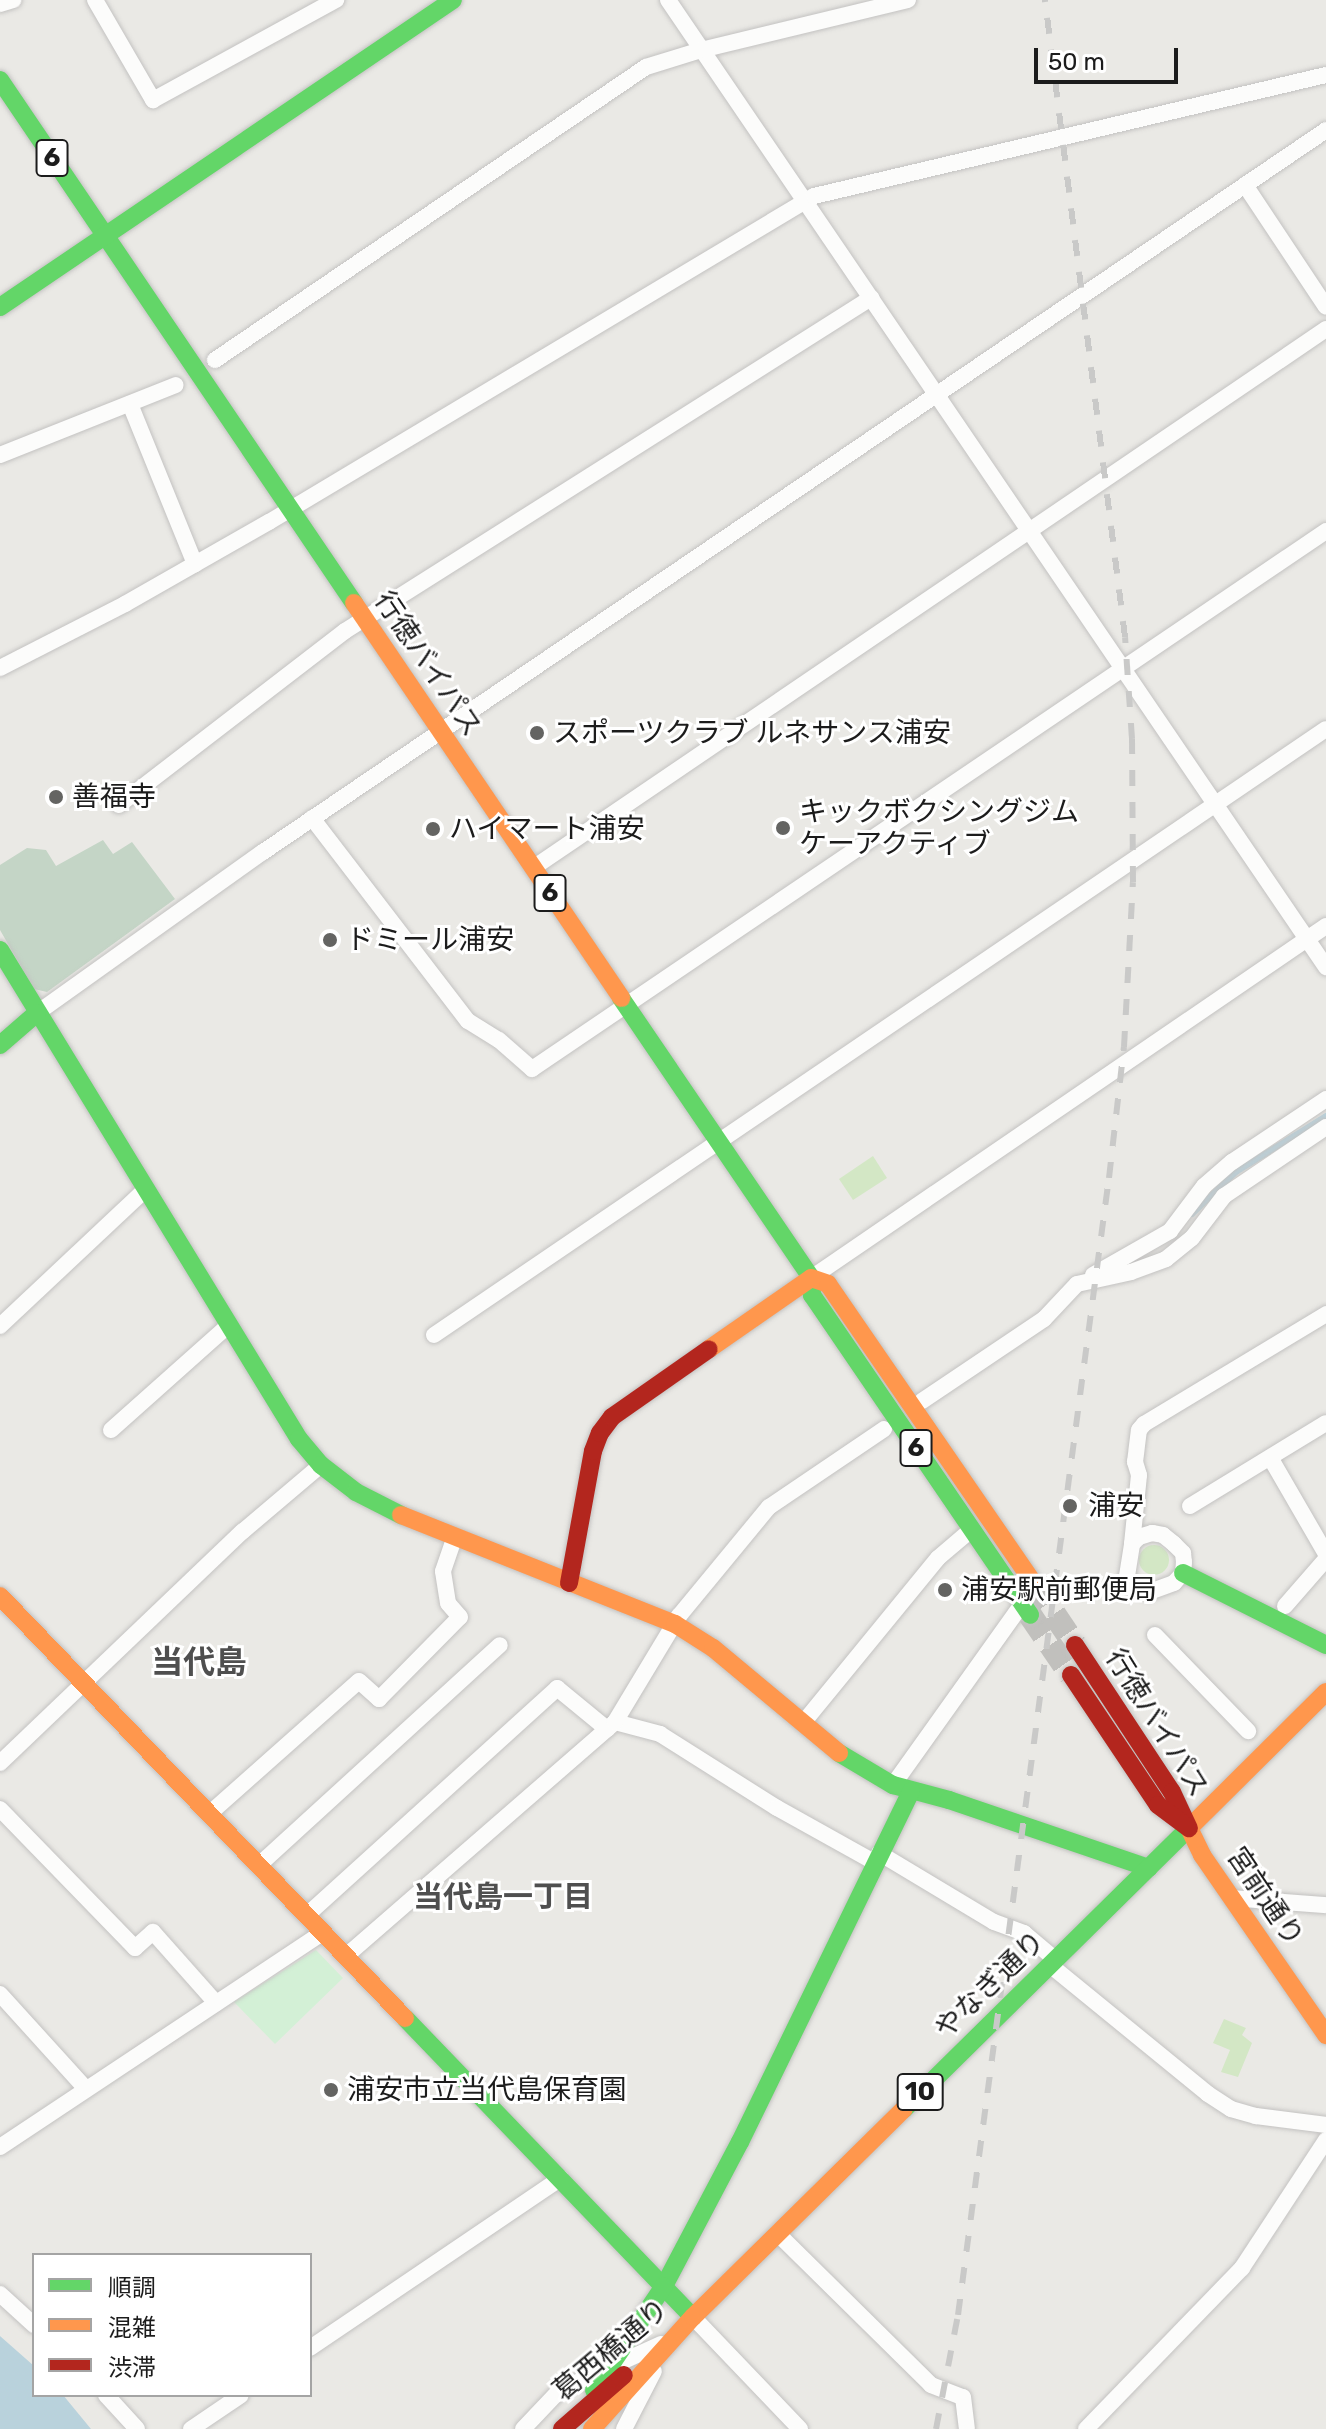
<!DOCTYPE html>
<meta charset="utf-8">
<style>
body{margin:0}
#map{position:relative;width:1326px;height:2429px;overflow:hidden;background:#eae9e5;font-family:Rubik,"Noto Sans JP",sans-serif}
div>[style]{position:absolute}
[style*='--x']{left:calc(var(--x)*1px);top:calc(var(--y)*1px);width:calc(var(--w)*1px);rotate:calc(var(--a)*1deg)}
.grass>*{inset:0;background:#d3e7c5}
.round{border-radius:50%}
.cemetery>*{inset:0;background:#c4d5c6}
.park>*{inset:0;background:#d3f0d6}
.water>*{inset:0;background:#b9d2dc}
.stream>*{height:6px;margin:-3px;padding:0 3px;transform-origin:3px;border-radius:3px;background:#b9d2dc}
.primary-tunnel>*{height:24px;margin-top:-12px;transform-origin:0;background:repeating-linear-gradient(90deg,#c1c0bd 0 24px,transparent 0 36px)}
.roads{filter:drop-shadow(0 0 2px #c3c2c1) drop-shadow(0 0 2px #c3c2c1)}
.street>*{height:16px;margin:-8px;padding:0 8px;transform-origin:8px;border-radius:8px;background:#fcfcfb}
.fast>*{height:18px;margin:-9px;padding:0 9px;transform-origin:9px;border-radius:9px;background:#63d668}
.slow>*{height:18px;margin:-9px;padding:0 9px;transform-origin:9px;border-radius:9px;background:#ff974d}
.jam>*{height:18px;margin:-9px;padding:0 9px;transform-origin:9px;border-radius:9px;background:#b3261e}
.rail>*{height:6px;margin-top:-3px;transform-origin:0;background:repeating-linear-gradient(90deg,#c9c9c8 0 16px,transparent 0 32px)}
.dots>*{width:22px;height:22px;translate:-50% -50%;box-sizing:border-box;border:4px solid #fff;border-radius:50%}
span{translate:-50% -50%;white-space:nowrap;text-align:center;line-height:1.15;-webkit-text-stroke:6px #fff;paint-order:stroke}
.shield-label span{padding:2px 6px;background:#fff;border:2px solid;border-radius:6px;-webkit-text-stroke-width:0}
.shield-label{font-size:26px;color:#1c1c1c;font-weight:700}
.street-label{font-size:28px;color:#1c1c1c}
.poi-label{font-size:28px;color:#1c1c1c}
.left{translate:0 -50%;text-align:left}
.neighbourhood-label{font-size:30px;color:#4f4f4f;font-weight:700}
.quarter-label{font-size:32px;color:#4f4f4f;font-weight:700}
.legend{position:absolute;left:32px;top:2253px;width:280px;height:144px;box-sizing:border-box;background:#fff;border:2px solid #a4a4a4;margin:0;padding:10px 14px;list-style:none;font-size:24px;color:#1c1c1c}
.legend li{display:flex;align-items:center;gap:16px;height:40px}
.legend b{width:40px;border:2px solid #a4a4a4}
.scale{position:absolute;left:1034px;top:48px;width:144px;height:36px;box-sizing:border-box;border:4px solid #1c1c1c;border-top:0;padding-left:10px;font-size:24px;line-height:28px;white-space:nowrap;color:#1c1c1c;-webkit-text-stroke:6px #fff;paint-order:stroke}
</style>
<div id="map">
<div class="grass">
<div style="clip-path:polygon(873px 1156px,887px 1178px,853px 1200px,839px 1179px)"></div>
<div class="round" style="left:1139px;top:1545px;width:30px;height:30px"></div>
<div style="clip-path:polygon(1224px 2019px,1246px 2028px,1242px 2035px,1252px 2043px,1238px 2077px,1221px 2072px,1230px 2050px,1213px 2043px)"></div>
</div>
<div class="cemetery">
<div style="clip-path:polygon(103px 840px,113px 854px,132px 842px,175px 899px,47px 992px,34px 989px,0 930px,0 865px,27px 848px,46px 850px,56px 866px)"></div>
</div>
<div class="park">
<div style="clip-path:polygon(316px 1950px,343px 1978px,275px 2044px,234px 2002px)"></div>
</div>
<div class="water">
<div style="clip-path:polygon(0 2336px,34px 2366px,34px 2395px,63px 2395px,91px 2429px,0 2429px)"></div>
</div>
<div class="stream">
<div style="--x:1192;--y:1214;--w:61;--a:-43.7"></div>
<div style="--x:1236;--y:1172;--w:106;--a:-31.9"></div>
</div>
<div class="primary-tunnel">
<div style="--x:1034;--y:1584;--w:73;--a:56.1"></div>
<div style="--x:1030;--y:1615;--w:73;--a:55.7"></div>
</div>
<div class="roads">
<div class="street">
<div style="--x:95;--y:0;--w:116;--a:59.9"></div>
<div style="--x:153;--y:100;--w:209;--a:-28.7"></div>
<div style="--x:668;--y:0;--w:1170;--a:55.77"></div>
<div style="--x:0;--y:4;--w:14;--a:-17"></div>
<div style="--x:1245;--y:185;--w:146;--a:56.4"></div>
<div style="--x:215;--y:360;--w:521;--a:-34.21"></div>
<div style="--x:646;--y:67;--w:58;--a:-17.2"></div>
<div style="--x:701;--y:50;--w:213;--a:-13.6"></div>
<div style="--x:130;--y:404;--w:173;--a:67.9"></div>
<div style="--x:0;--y:455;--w:189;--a:-21.7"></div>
<div style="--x:0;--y:668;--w:140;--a:-27.1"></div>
<div style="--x:125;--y:604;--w:166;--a:-29.7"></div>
<div style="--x:269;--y:522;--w:635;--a:-30.89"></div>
<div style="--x:814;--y:196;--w:526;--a:-13.3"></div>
<div style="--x:119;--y:805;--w:285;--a:-37.6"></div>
<div style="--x:345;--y:631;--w:623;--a:-32.34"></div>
<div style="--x:312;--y:818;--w:256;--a:52.5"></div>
<div style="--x:468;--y:1021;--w:36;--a:32"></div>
<div style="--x:499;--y:1040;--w:44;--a:41.3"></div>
<div style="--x:532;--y:1069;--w:959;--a:-34.12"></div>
<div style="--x:533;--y:868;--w:959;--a:-34.2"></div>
<div style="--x:37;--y:1013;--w:277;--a:-35.5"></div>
<div style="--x:263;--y:852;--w:1285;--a:-34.18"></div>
<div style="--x:1093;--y:1275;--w:89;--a:-29.7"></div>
<div style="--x:1170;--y:1231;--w:56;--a:-52.9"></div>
<div style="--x:1204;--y:1186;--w:37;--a:-41"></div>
<div style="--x:1232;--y:1162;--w:113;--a:-33.8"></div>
<div style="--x:811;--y:1278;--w:624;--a:-34.35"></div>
<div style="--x:0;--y:1326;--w:200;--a:-43.2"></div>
<div style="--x:434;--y:1335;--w:1078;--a:-34.19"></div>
<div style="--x:922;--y:1401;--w:147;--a:-33.9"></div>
<div style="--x:1044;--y:1319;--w:48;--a:-46.7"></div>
<div style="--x:1077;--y:1284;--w:55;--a:-12.5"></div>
<div style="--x:1131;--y:1272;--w:37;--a:-20"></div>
<div style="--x:1166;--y:1259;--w:33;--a:-39"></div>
<div style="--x:1192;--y:1238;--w:53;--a:-52.7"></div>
<div style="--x:1224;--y:1196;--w:123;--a:-34.1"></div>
<div style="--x:111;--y:1430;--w:158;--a:-41.7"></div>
<div style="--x:1271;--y:1459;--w:110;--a:59.9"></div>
<div style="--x:1190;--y:1506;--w:159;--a:-31.4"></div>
<div style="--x:1152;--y:1533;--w:11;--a:10"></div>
<div style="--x:1163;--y:1535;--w:14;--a:39"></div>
<div style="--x:1174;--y:1544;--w:13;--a:45"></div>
<div style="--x:1183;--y:1553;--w:9;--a:84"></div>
<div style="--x:1184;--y:1562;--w:11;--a:95"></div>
<div style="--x:1183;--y:1573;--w:13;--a:132"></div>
<div style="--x:1174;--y:1583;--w:27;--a:160"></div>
<div style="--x:1149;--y:1592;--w:15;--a:-164"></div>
<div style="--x:1135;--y:1588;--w:14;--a:-124"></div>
<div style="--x:1127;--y:1576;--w:32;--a:-81"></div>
<div style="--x:1132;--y:1544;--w:10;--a:-45"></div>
<div style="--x:1139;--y:1537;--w:14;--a:-17"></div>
<div style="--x:1132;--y:1544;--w:69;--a:-84.2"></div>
<div style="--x:1139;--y:1475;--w:14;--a:-107"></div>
<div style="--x:1135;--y:1462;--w:32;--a:-83"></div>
<div style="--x:1139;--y:1430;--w:8;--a:-50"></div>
<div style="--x:1144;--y:1424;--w:213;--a:-31.1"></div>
<div style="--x:1285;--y:1606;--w:62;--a:-48.9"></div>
<div style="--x:1155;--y:1635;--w:134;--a:45.9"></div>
<div style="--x:615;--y:1722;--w:47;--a:14.9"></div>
<div style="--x:660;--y:1734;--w:138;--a:32.3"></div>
<div style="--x:777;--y:1808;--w:111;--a:29.1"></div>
<div style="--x:803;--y:1723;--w:213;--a:-50.7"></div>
<div style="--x:938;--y:1558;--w:43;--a:-40.3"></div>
<div style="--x:0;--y:1763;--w:335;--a:-43.7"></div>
<div style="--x:242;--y:1532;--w:104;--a:-40.3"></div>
<div style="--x:893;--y:1785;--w:224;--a:-54.5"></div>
<div style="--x:0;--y:1809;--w:194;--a:45.8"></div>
<div style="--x:135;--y:1948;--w:24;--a:-42"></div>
<div style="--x:153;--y:1932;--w:95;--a:48.4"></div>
<div style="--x:209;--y:1814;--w:200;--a:-41.6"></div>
<div style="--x:359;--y:1681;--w:27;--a:42"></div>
<div style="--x:379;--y:1699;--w:115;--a:-45.4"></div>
<div style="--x:460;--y:1617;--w:18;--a:-131"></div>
<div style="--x:448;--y:1603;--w:32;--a:-99"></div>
<div style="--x:443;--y:1571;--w:37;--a:-71"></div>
<div style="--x:879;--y:1853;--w:134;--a:31"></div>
<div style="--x:994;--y:1922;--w:32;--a:20"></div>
<div style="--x:1024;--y:1933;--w:42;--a:40.2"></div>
<div style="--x:259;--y:1865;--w:326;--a:-42.4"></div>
<div style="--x:1232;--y:1898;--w:94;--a:4.3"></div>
<div style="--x:307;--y:1915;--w:338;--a:-42.2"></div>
<div style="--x:557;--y:1688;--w:65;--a:39.4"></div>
<div style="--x:346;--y:1956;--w:357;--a:-41"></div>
<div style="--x:615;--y:1722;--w:124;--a:-58.9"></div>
<div style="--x:679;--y:1616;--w:141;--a:-50.5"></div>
<div style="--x:769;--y:1507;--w:139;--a:-34.1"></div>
<div style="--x:1050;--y:1965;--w:204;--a:39.2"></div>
<div style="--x:1208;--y:2094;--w:27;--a:33"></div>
<div style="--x:1231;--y:2109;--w:26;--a:16"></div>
<div style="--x:1256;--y:2116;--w:71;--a:7.3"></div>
<div style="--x:0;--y:1994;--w:128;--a:47.8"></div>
<div style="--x:0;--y:2147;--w:388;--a:-33.6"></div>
<div style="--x:777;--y:2233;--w:216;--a:44.6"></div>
<div style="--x:931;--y:2385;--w:34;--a:21"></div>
<div style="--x:963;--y:2397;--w:32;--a:83"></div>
<div style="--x:0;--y:2294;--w:46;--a:42.4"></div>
<div style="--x:693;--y:2317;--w:155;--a:46.3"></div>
<div style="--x:310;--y:2348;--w:303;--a:-34.1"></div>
<div style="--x:106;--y:2395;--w:46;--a:47.6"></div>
<div style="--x:191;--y:2429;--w:60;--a:-34.2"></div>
<div style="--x:523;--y:2429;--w:54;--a:-46.5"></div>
<div style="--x:560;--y:2390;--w:111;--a:-24.5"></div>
<div style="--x:624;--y:2429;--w:65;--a:-62.7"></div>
<div style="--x:1086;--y:2429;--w:224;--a:-45.9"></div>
<div style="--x:1242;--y:2268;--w:153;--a:-56.7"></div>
</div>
<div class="fast">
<div style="--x:0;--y:80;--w:632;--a:55.91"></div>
<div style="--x:0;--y:307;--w:547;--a:-34.13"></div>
<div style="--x:0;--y:950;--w:573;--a:58.56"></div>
<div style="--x:299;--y:1439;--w:34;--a:50"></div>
<div style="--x:321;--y:1465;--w:44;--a:37.6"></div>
<div style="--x:356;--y:1492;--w:51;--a:27.1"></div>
<div style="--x:621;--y:998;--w:338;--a:55.8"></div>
<div style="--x:811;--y:1278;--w:17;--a:87"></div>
<div style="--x:812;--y:1295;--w:387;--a:55.7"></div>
<div style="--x:0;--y:1045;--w:49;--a:-40.9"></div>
<div style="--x:1183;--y:1573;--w:160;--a:26.7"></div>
<div style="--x:839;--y:1753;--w:63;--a:30.7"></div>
<div style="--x:893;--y:1785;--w:58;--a:15"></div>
<div style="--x:949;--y:1800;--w:211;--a:18.8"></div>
<div style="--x:405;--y:2018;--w:415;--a:46.1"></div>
<div style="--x:904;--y:2109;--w:400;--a:-44.6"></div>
<div style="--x:664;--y:2286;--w:163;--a:-62.2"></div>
<div style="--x:740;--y:2142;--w:390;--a:-64"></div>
<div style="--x:594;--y:2390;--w:125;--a:-56.1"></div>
</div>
<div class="slow">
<div style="--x:354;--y:603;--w:477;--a:55.9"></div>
<div style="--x:811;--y:1278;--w:18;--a:19"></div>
<div style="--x:828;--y:1284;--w:364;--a:55.5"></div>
<div style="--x:709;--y:1349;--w:124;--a:-34.8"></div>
<div style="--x:401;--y:1515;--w:295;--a:21.7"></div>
<div style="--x:675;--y:1624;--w:45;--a:32.3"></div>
<div style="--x:713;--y:1648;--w:164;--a:39.8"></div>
<div style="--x:0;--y:1596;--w:585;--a:46.18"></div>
<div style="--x:1326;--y:1692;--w:193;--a:135.2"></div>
<div style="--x:1189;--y:1828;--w:30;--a:64"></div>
<div style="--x:1202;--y:1855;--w:219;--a:55.4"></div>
<div style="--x:592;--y:2429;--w:151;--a:-48"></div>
<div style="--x:693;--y:2317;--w:296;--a:-44.6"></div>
</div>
<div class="jam">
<div style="--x:569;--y:1583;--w:134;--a:-79.7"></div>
<div style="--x:593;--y:1451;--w:19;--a:-69"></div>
<div style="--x:600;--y:1433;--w:20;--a:-53"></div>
<div style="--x:612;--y:1417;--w:118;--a:-35"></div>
<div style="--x:1075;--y:1645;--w:176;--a:56.6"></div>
<div style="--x:1172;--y:1792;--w:40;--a:65"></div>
<div style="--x:1071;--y:1675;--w:156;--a:56.2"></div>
<div style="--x:1158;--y:1805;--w:36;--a:37"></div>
<div style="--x:562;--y:2429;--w:82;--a:-41.1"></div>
</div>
</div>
<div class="rail">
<div style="--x:936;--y:2429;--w:116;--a:-79.1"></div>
<div style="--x:958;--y:2315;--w:1147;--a:-82.44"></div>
<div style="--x:1109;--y:1178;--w:132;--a:-83.5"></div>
<div style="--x:1124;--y:1047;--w:165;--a:-86.9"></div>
<div style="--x:1133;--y:882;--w:143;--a:-90.4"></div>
<div style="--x:1132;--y:739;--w:102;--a:-93.9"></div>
<div style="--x:1125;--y:637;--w:642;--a:-97.16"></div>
</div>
<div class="dots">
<div style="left:537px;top:733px;background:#646462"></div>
<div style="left:56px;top:797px;background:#646462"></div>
<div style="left:783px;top:828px;background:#646462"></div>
<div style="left:433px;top:829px;background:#646462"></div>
<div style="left:330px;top:940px;background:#646462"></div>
<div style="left:1070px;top:1506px;background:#646462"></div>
<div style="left:945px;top:1590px;background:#646462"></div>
<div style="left:331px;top:2090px;background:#646462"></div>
</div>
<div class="shield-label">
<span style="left:52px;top:158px">6</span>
<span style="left:550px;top:893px">6</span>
<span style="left:916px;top:1448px">6</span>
<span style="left:920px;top:2092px">10</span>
</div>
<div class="street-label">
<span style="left:428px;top:664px;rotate:56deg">行徳バイパス</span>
<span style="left:1157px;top:1723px;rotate:58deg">行徳バイパス</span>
<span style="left:1265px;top:1897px;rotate:56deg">宮前通り</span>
<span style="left:990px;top:1985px;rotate:-44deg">やなぎ通り</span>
<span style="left:611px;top:2350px;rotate:-40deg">葛西橋通り</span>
</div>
<div class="poi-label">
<span class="left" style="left:553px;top:733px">スポーツクラブ ルネサンス浦安</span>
<span class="left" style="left:72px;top:797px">善福寺</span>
<span class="left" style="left:799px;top:828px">キックボクシングジム<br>ケーアクティブ</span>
<span class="left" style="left:449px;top:829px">ハイマート浦安</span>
<span class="left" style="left:346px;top:940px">ドミール浦安</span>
<span class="left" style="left:1088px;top:1506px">浦安</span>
<span class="left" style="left:961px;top:1590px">浦安駅前郵便局</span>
<span class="left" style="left:347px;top:2090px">浦安市立当代島保育園</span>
</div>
<div class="neighbourhood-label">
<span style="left:503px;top:1897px">当代島一丁目</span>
</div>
<div class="quarter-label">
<span style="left:199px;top:1662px">当代島</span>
</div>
<ul class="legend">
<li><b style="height:10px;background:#63d668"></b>順調</li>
<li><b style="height:10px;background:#ff974d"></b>混雑</li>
<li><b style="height:10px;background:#b3261e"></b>渋滞</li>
</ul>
<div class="scale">50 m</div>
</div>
